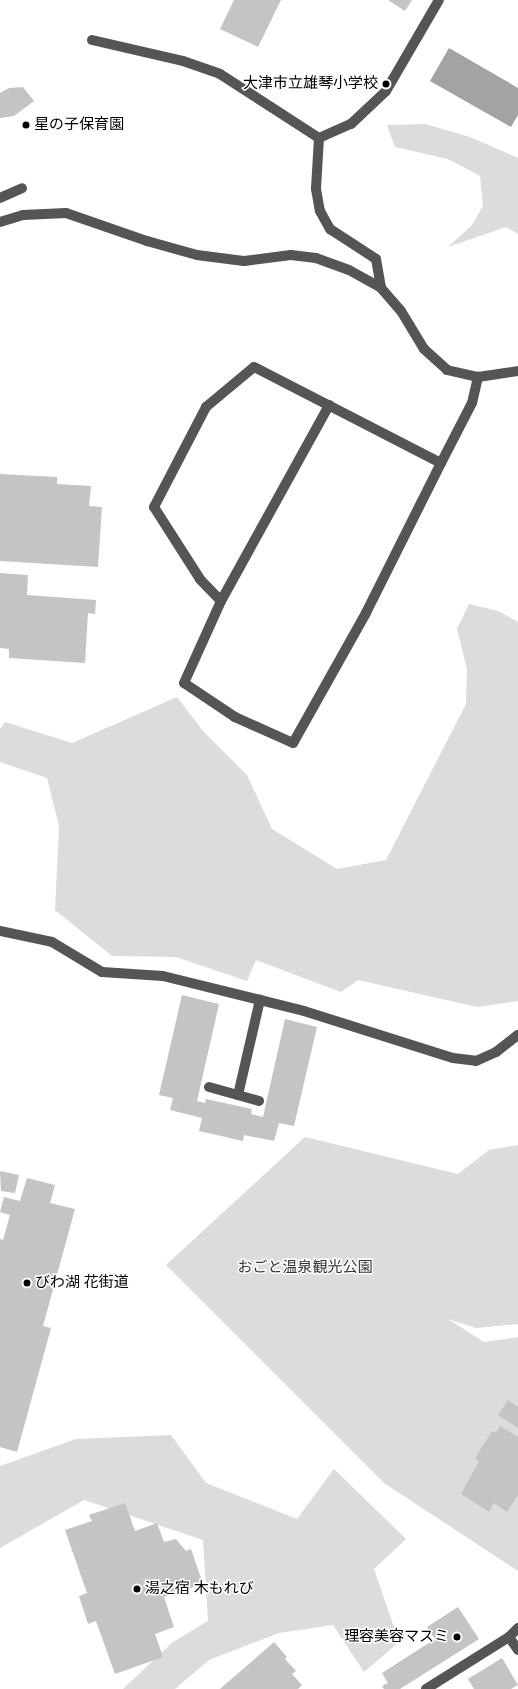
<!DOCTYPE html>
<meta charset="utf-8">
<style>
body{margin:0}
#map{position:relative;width:518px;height:1689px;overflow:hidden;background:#fff;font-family:Figtree,"Noto Sans JP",sans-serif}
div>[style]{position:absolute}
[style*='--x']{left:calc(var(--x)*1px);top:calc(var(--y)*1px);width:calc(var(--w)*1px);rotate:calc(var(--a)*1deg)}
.green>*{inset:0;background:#dcdcdc}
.water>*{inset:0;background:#a3a3a3}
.building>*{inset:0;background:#c4c4c4}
.minor>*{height:10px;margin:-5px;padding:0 5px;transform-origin:5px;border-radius:5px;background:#555}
.dots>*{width:11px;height:11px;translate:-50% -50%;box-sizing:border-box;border:2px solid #fff;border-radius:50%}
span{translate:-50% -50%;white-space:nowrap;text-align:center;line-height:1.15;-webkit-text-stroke:3px #fff;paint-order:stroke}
.poi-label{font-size:15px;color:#000}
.right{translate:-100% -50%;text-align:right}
.left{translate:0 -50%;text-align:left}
.park-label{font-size:15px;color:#333}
</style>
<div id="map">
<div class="green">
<div style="clip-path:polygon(425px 124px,470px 137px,518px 158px,518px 234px,506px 227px,448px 247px,472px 225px,483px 206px,480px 176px,448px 159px,395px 147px,387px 125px)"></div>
<div style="clip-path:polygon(469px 604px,498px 611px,518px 622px,518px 1001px,477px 1007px,358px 980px,341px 992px,256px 960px,247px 981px,176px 957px,112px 956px,55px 910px,59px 826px,47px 778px,0 762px,0 729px,5px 722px,72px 743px,177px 697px,203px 731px,247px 775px,272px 829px,337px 869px,386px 860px,466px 704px,467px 669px,457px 629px)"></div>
<div style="clip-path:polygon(305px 1137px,458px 1174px,489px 1150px,518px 1145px,518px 1324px,476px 1328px,448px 1319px,484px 1342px,518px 1337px,518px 1571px,384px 1483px,166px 1265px)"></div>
<div style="clip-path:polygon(171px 1435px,206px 1483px,297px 1519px,334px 1469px,406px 1539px,374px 1569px,399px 1642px,364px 1672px,333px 1625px,279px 1633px,209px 1660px,175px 1689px,123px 1689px,173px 1642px,208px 1621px,203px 1540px,84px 1500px,0 1548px,0 1466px,76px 1439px)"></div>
</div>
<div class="water">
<div style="clip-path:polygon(449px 48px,518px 88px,518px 115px,511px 127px,430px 81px)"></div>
</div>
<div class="building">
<div style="clip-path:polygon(234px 0,281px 0,258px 47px,220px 29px)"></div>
<div style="clip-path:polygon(388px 0,412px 0,405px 11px)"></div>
<div style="clip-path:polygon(23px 87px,34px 101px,14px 116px,0 118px,0 93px,9px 88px)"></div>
<div style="clip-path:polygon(0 474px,57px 477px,57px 484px,91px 486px,89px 506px,102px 507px,98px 567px,0 561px)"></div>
<div style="clip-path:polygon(0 573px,28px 575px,27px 595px,96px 600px,95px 614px,88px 613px,85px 663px,9px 658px,9px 649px,0 648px)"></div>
<div style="clip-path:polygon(182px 995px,219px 1004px,197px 1101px,205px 1103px,206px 1099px,252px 1109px,251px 1114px,263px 1117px,285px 1019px,317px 1027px,294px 1126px,279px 1123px,274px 1141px,244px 1135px,243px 1141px,199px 1131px,202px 1118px,170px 1110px,173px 1098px,159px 1095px)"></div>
<div style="clip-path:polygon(0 1171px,19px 1175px,15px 1193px,1px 1191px)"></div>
<div style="clip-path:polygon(27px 1178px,55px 1185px,50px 1203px,75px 1209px,43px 1326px,51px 1328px,17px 1452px,0 1447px,0 1239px,3px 1240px,10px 1215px,0 1212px,4px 1197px,20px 1201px)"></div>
<div style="clip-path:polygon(508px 1400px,518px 1407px,518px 1428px,498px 1415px)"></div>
<div style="clip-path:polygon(500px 1426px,518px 1437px,518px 1495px,507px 1512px,494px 1503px,489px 1512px,461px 1494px,479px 1461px,475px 1458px,492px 1431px,496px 1433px)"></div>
<div style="clip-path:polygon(125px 1503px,135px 1531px,157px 1523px,164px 1542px,176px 1539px,186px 1551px,191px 1549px,203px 1584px,164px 1597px,174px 1627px,155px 1634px,163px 1657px,115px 1674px,96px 1621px,88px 1624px,79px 1596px,87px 1593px,65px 1530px,92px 1521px,89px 1515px)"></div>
<div style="clip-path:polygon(458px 1607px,479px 1639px,400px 1689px,384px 1689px,382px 1686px,388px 1683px,382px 1673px,435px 1639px,427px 1627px)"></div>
<div style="clip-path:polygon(274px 1642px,287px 1657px,285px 1659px,296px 1671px,292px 1674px,302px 1685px,298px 1689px,220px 1689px)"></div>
<div style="clip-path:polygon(502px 1658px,518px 1685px,511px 1689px,474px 1689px,468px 1679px)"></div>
</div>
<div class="minor">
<div style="--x:92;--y:40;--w:93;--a:13"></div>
<div style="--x:183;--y:61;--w:39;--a:19"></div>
<div style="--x:220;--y:74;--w:118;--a:32.9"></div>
<div style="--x:319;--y:138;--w:51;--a:93.4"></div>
<div style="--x:316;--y:189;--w:22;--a:80"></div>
<div style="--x:320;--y:211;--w:21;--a:61"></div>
<div style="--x:330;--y:229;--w:55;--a:33.1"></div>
<div style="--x:376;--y:259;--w:29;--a:80"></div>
<div style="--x:319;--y:138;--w:35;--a:-24"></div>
<div style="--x:351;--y:124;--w:48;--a:-43.3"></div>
<div style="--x:386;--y:91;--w:105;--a:-59.8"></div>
<div style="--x:0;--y:198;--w:24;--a:-24"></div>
<div style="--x:0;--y:222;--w:24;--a:-17"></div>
<div style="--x:23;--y:215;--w:43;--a:-2.7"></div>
<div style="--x:66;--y:213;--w:86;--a:19.1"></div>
<div style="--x:147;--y:241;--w:52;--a:15.6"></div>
<div style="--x:197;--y:255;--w:47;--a:7.3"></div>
<div style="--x:244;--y:261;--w:47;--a:-7.3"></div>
<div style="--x:291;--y:255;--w:25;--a:7"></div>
<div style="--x:316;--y:258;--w:35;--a:20"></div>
<div style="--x:349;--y:270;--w:37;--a:29"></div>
<div style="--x:381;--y:288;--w:30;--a:49"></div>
<div style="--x:401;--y:311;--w:44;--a:58.8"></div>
<div style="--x:424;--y:349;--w:31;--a:42"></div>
<div style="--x:447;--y:370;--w:32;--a:13"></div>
<div style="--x:478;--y:377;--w:40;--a:-8.5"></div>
<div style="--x:254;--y:367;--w:210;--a:27.2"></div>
<div style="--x:441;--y:463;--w:168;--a:116.6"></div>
<div style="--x:366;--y:613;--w:149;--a:119.3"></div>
<div style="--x:293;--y:743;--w:64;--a:-155.9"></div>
<div style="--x:235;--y:717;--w:61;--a:-146.3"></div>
<div style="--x:184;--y:683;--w:90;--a:-65.7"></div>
<div style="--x:221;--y:601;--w:30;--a:-134"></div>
<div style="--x:200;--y:579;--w:85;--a:-122.6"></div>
<div style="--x:154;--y:507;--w:113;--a:-62.5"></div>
<div style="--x:206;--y:407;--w:62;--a:-39.8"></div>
<div style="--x:441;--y:463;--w:68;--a:-62.7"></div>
<div style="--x:472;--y:403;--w:27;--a:-77"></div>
<div style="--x:221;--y:601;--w:224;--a:-61.1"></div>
<div style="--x:0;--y:931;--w:53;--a:11.9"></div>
<div style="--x:52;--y:942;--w:58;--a:31"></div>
<div style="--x:102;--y:972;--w:61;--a:3.8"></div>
<div style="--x:163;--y:976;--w:145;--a:13.9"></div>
<div style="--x:304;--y:1011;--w:156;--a:17.5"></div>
<div style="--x:453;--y:1058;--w:23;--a:7"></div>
<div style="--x:476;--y:1061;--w:22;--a:-24"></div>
<div style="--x:496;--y:1052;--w:28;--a:-38"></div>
<div style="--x:209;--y:1087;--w:52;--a:15.6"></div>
<div style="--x:238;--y:1095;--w:98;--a:-77"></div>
<div style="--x:509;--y:1637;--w:16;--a:55"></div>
<div style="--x:426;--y:1689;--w:98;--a:-32.1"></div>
<div style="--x:509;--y:1637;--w:13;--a:-45"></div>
</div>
<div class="dots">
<div style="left:386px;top:84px;background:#000"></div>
<div style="left:26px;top:125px;background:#000"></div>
<div style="left:27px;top:1283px;background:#000"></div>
<div style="left:137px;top:1589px;background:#000"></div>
<div style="left:457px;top:1637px;background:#000"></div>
</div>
<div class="poi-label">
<span class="right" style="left:378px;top:84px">大津市立雄琴小学校</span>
<span class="left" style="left:34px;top:125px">星の子保育園</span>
<span class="left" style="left:35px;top:1283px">びわ湖 花街道</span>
<span class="left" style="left:145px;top:1589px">湯之宿 木もれび</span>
<span class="right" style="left:449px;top:1637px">理容美容マスミ</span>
</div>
<div class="park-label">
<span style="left:305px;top:1268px">おごと温泉観光公園</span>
</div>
</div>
